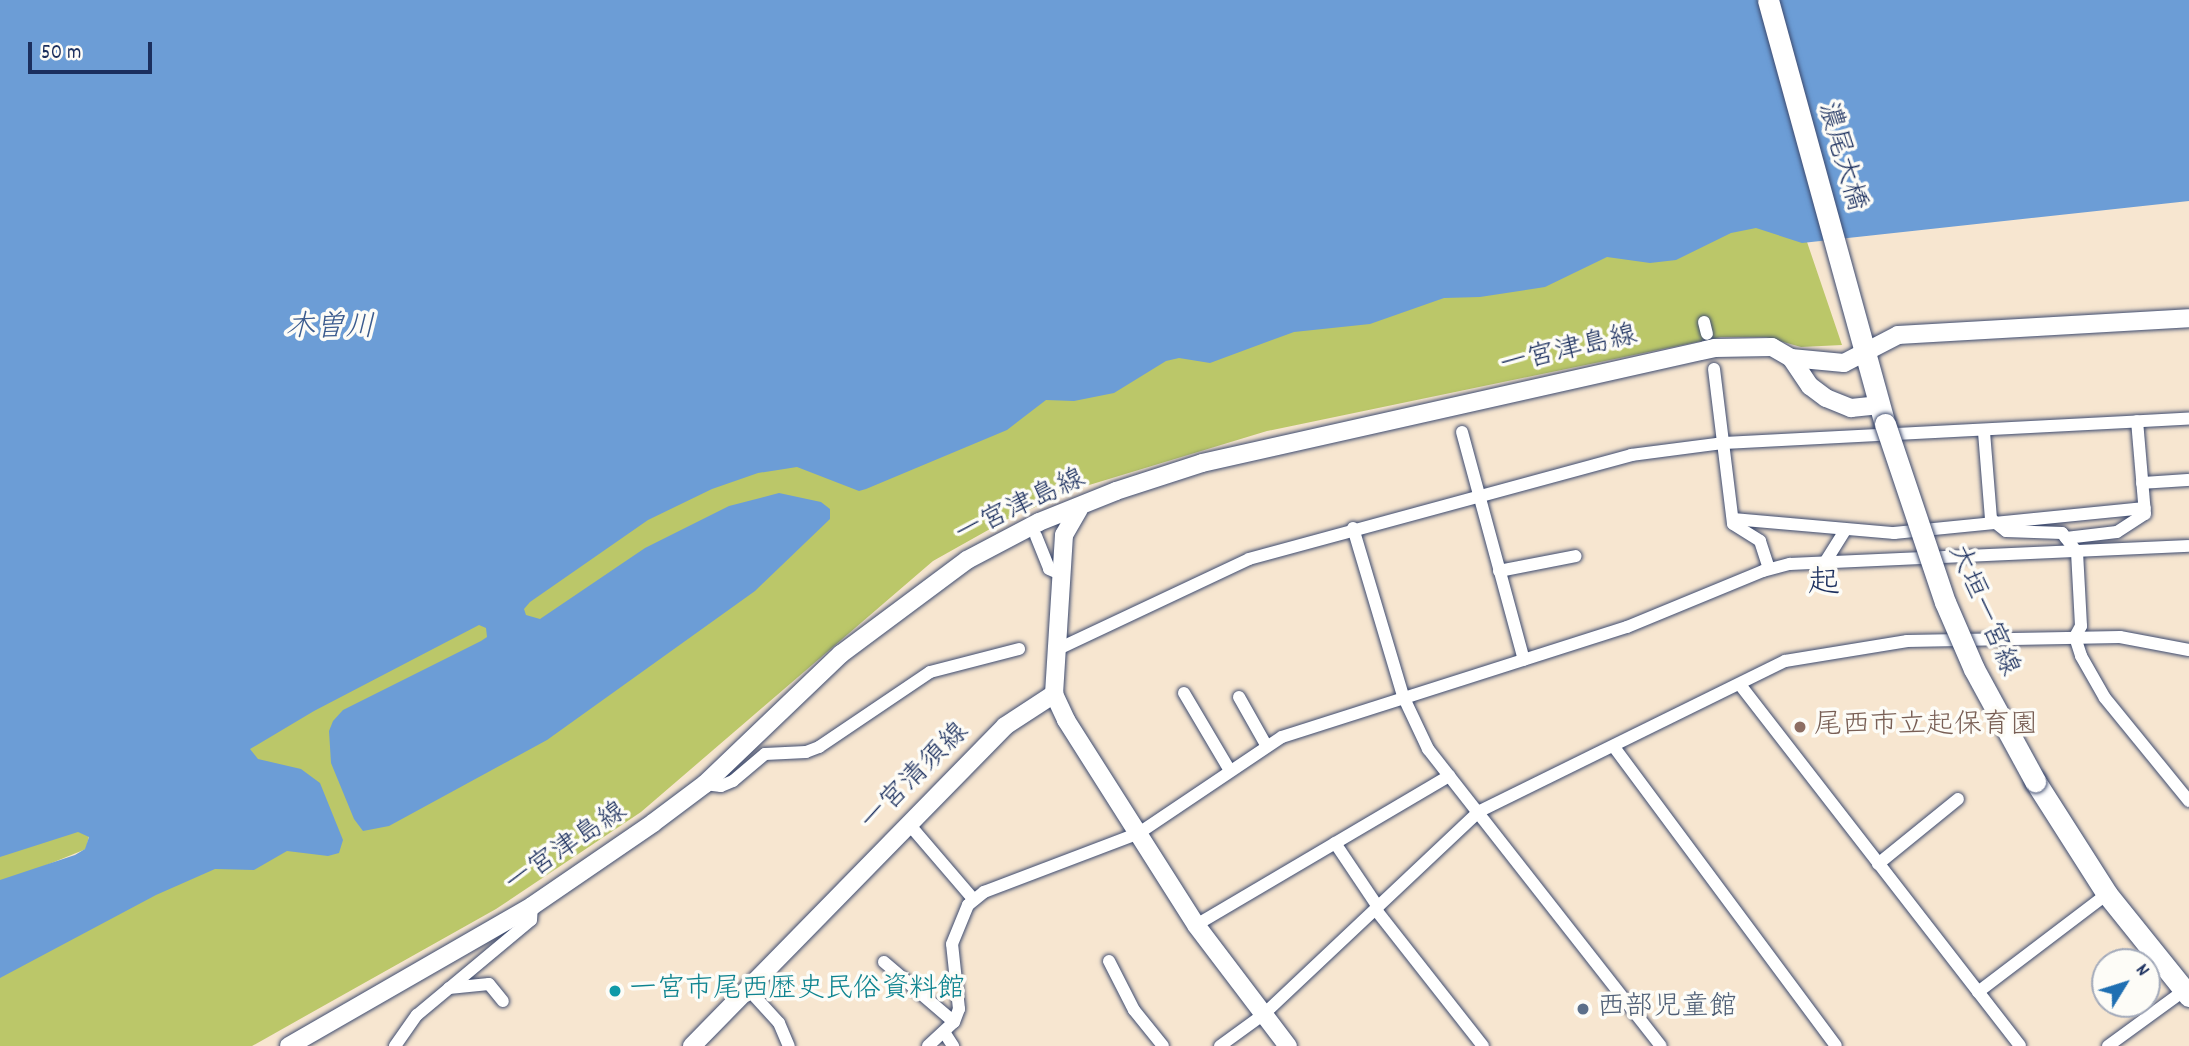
<!DOCTYPE html>
<meta charset="utf-8">
<style>
body{margin:0}
#map{position:relative;width:2189px;height:1046px;overflow:hidden;background:#f7e6d0;font-family:Dekko,"Klee One",sans-serif}
div>[style]{position:absolute}
[style*='--x']{left:calc(var(--x)*1px);top:calc(var(--y)*1px);width:calc(var(--w)*1px);rotate:calc(var(--a)*1deg)}
.green>*{inset:0;background:#bbc769}
.water>*{inset:0;background:#6c9dd6}
.roads{filter:drop-shadow(0 0 2px #3c4a6f) drop-shadow(0 0 2px #3c4a6f)}
.street>*{height:12px;margin:-6px;padding:0 6px;transform-origin:6px;border-radius:6px;background:#fff}
.secondary>*{height:18px;margin:-9px;padding:0 9px;transform-origin:9px;border-radius:9px;background:#fff}
.primary>*{height:21px;margin:-10.5px;padding:0 10.5px;transform-origin:10.5px;border-radius:10.5px;background:#fff}
.bridges{filter:drop-shadow(0 0 2px #3c4a6f) drop-shadow(0 0 2px #3c4a6f)}
.primary-bridge>*{height:21px;margin:-10.5px;padding:0 10.5px;transform-origin:10.5px;border-radius:10.5px;background:#fff}
.dots>*{width:19px;height:19px;translate:-50% -50%;box-sizing:border-box;border:4px solid #fdfcf7;border-radius:50%}
span{translate:-50% -50%;white-space:nowrap;text-align:center;line-height:1.15;-webkit-text-stroke:7px #fdfcf7;paint-order:stroke}
.street-label{font-size:28px;color:#1b2f5e}
.education-label{font-size:28px;color:#785e54}
.left{translate:0 -50%;text-align:left}
.culture-label{font-size:28px;color:#0d838f}
.service-label{font-size:28px;color:#4e5e75}
.water-label{font-size:30px;color:#3b5b8e;font-style:italic}
.quarter-label{font-size:32px;color:#1b2f5e}
.north{position:absolute;left:2091px;top:948px;width:70px;height:70px;box-sizing:border-box;background:#fdfcf7;border:2px solid #a3aaba;border-radius:50%;rotate:52deg;font-size:19px;font-weight:700;line-height:28px;text-align:center;color:#1b2f5e}
.north::after{content:'';display:block;margin:auto;width:24px;height:32px;background:#1f6fb2;clip-path:polygon(50% 0,100% 100%,50% 72%,0 100%)}
.scale{position:absolute;left:28px;top:42px;width:124px;height:32px;box-sizing:border-box;border:4px solid #1b2f5e;border-top:0;padding-left:9px;font-size:21px;line-height:24px;white-space:nowrap;color:#1b2f5e;-webkit-text-stroke:5px #fdfcf7;paint-order:stroke}
</style>
<div id="map">
<div class="green">
<div style="clip-path:polygon(1754px 227px,1806px 239px,1842px 345px,1801px 347px,1766px 337px,1721px 337px,1267px 431px,1076px 489px,1006px 520px,933px 561px,641px 812px,496px 909px,252px 1046px,0 1046px,0 958px,255px 768px,236px 746px,465px 618px,532px 625px,523px 616px,523px 600px,652px 496px,1102px 374px,1573px 255px)"></div>
<div style="clip-path:polygon(77px 831px,89px 836px,86px 849px,0 884px,0 846px)"></div>
</div>
<div class="water">
<div style="clip-path:polygon(0 0,2189px 0,2189px 201px,1802px 243px,1756px 228px,1731px 233px,1676px 260px,1650px 263px,1607px 257px,1545px 287px,1480px 297px,1444px 298px,1370px 324px,1294px 332px,1210px 363px,1179px 358px,1166px 361px,1114px 393px,1074px 401px,1046px 400px,1007px 430px,866px 489px,859px 491px,797px 467px,758px 473px,712px 489px,648px 520px,530px 602px,524px 609px,526px 615px,540px 619px,645px 548px,729px 506px,779px 493px,821px 502px,830px 509px,830px 519px,755px 591px,547px 740px,389px 826px,363px 831px,354px 819px,331px 763px,329px 731px,333px 721px,343px 710px,481px 641px,487px 637px,486px 628px,479px 625px,314px 711px,250px 749px,258px 759px,301px 769px,320px 783px,343px 840px,339px 853px,328px 856px,287px 851px,254px 870px,215px 869px,156px 895px,0 978px,0 880px,75px 855px,85px 849px,89px 837px,78px 832px,0 857px)"></div>
</div>
<div class="roads">
<div class="street">
<div style="--x:1704;--y:322;--w:12;--a:76"></div>
<div style="--x:1714;--y:369;--w:156;--a:83"></div>
<div style="--x:1733;--y:524;--w:32;--a:32"></div>
<div style="--x:1760;--y:541;--w:29;--a:72"></div>
<div style="--x:1462;--y:432;--w:236;--a:74.8"></div>
<div style="--x:1984;--y:432;--w:87;--a:85.4"></div>
<div style="--x:1991;--y:519;--w:19;--a:39"></div>
<div style="--x:2006;--y:531;--w:56;--a:2"></div>
<div style="--x:2062;--y:533;--w:24;--a:52"></div>
<div style="--x:2077;--y:552;--w:74;--a:86.9"></div>
<div style="--x:2081;--y:626;--w:13;--a:119"></div>
<div style="--x:2075;--y:637;--w:20;--a:72"></div>
<div style="--x:2081;--y:656;--w:48;--a:60.3"></div>
<div style="--x:2105;--y:698;--w:133;--a:50.8"></div>
<div style="--x:2142;--y:483;--w:47;--a:-3.7"></div>
<div style="--x:1733;--y:519;--w:162;--a:5"></div>
<div style="--x:1894;--y:533;--w:252;--a:-5.7"></div>
<div style="--x:1353;--y:528;--w:175;--a:73.4"></div>
<div style="--x:1403;--y:696;--w:59;--a:64.7"></div>
<div style="--x:1428;--y:749;--w:377;--a:51.9"></div>
<div style="--x:1036;--y:536;--w:35;--a:68"></div>
<div style="--x:1049;--y:569;--w:12;--a:24"></div>
<div style="--x:2066;--y:538;--w:51;--a:-6.7"></div>
<div style="--x:2117;--y:532;--w:33;--a:-33"></div>
<div style="--x:2145;--y:514;--w:93;--a:-94.9"></div>
<div style="--x:1824;--y:564;--w:40;--a:-58"></div>
<div style="--x:1499;--y:571;--w:78;--a:-11"></div>
<div style="--x:1058;--y:649;--w:211;--a:-25.2"></div>
<div style="--x:1249;--y:559;--w:396;--a:-15.2"></div>
<div style="--x:1631;--y:455;--w:94;--a:-7.4"></div>
<div style="--x:1724;--y:443;--w:466;--a:-3"></div>
<div style="--x:1741;--y:686;--w:455;--a:52.2"></div>
<div style="--x:1184;--y:693;--w:88;--a:59.4"></div>
<div style="--x:1239;--y:697;--w:55;--a:60.6"></div>
<div style="--x:1614;--y:747;--w:372;--a:53.4"></div>
<div style="--x:705;--y:784;--w:16;--a:7"></div>
<div style="--x:721;--y:786;--w:13;--a:-23"></div>
<div style="--x:733;--y:781;--w:42;--a:-40.2"></div>
<div style="--x:765;--y:754;--w:41;--a:-2.8"></div>
<div style="--x:806;--y:752;--w:14;--a:-21"></div>
<div style="--x:819;--y:747;--w:134;--a:-34"></div>
<div style="--x:930;--y:672;--w:92;--a:-14.5"></div>
<div style="--x:908;--y:823;--w:101;--a:49.4"></div>
<div style="--x:1335;--y:843;--w:77;--a:56.1"></div>
<div style="--x:1878;--y:864;--w:103;--a:-39.1"></div>
<div style="--x:1376;--y:910;--w:173;--a:51.8"></div>
<div style="--x:1196;--y:925;--w:294;--a:-30.5"></div>
<div style="--x:1109;--y:961;--w:55;--a:63"></div>
<div style="--x:1134;--y:1010;--w:46;--a:51.1"></div>
<div style="--x:884;--y:962;--w:92;--a:40.6"></div>
<div style="--x:449;--y:988;--w:40;--a:-5.7"></div>
<div style="--x:489;--y:984;--w:22;--a:51"></div>
<div style="--x:748;--y:989;--w:46;--a:47.6"></div>
<div style="--x:779;--y:1023;--w:25;--a:67"></div>
<div style="--x:1978;--y:992;--w:162;--a:-37.2"></div>
<div style="--x:944;--y:1032;--w:17;--a:57"></div>
<div style="--x:395;--y:1046;--w:38;--a:-55"></div>
<div style="--x:417;--y:1015;--w:148;--a:-39.8"></div>
<div style="--x:531;--y:920;--w:14;--a:-86"></div>
<div style="--x:928;--y:1046;--w:35;--a:-43"></div>
<div style="--x:954;--y:1022;--w:14;--a:-69"></div>
<div style="--x:959;--y:1009;--w:65;--a:-96.1"></div>
<div style="--x:952;--y:944;--w:42;--a:-67.7"></div>
<div style="--x:968;--y:905;--w:21;--a:-39"></div>
<div style="--x:984;--y:892;--w:166;--a:-20.8"></div>
<div style="--x:1139;--y:833;--w:172;--a:-33.9"></div>
<div style="--x:1282;--y:737;--w:362;--a:-17.7"></div>
<div style="--x:1627;--y:627;--w:147;--a:-22.4"></div>
<div style="--x:1763;--y:571;--w:28;--a:-15"></div>
<div style="--x:1790;--y:564;--w:399;--a:-2.6"></div>
<div style="--x:1220;--y:1046;--w:54;--a:-36"></div>
<div style="--x:1264;--y:1014;--w:294;--a:-43.3"></div>
<div style="--x:1478;--y:812;--w:342;--a:-26.2"></div>
<div style="--x:1785;--y:661;--w:124;--a:-9.3"></div>
<div style="--x:1907;--y:641;--w:213;--a:-1.1"></div>
<div style="--x:2120;--y:637;--w:70;--a:10.7"></div>
<div style="--x:2108;--y:1046;--w:100;--a:-36.1"></div>
</div>
<div class="secondary">
<div style="--x:1791;--y:358;--w:34;--a:56"></div>
<div style="--x:1810;--y:386;--w:20;--a:37"></div>
<div style="--x:1826;--y:398;--w:27;--a:22"></div>
<div style="--x:1851;--y:408;--w:29;--a:-6"></div>
<div style="--x:1079;--y:509;--w:30;--a:120"></div>
<div style="--x:1064;--y:535;--w:159;--a:93.6"></div>
<div style="--x:1054;--y:694;--w:29;--a:65"></div>
<div style="--x:1066;--y:720;--w:243;--a:57.6"></div>
<div style="--x:1196;--y:925;--w:152;--a:52.8"></div>
<div style="--x:289;--y:1046;--w:280;--a:-29.9"></div>
<div style="--x:532;--y:906;--w:147;--a:-34.4"></div>
<div style="--x:653;--y:823;--w:65;--a:-36.9"></div>
<div style="--x:705;--y:784;--w:188;--a:-43.7"></div>
<div style="--x:841;--y:654;--w:157;--a:-36.7"></div>
<div style="--x:967;--y:560;--w:81;--a:-27.8"></div>
<div style="--x:1039;--y:522;--w:83;--a:-21.9"></div>
<div style="--x:1116;--y:491;--w:90;--a:-18"></div>
<div style="--x:1202;--y:463;--w:526;--a:-12.64"></div>
<div style="--x:1715;--y:348;--w:57;--a:-1"></div>
<div style="--x:1772;--y:347;--w:22;--a:30"></div>
<div style="--x:1791;--y:358;--w:53;--a:5.4"></div>
<div style="--x:1844;--y:363;--w:61;--a:-27.4"></div>
<div style="--x:1898;--y:335;--w:291;--a:-3.3"></div>
<div style="--x:692;--y:1046;--w:448;--a:-45.6"></div>
<div style="--x:1005;--y:726;--w:59;--a:-33.1"></div>
</div>
<div class="primary">
<div style="--x:1768;--y:0;--w:440;--a:74.6"></div>
<div style="--x:2035;--y:781;--w:134;--a:57.5"></div>
<div style="--x:2107;--y:894;--w:131;--a:51.2"></div>
</div>
</div>
<div class="bridges">
<div class="primary-bridge">
<div style="--x:1885;--y:424;--w:188;--a:71.4"></div>
<div style="--x:1945;--y:602;--w:73;--a:66.6"></div>
<div style="--x:1974;--y:669;--w:128;--a:61.4"></div>
</div>
</div>
<div class="dots">
<div style="left:1800px;top:727px;background:#8d6e63"></div>
<div style="left:615px;top:991px;background:#0f9aa8"></div>
<div style="left:1583px;top:1009px;background:#5c6f8a"></div>
</div>
<div class="street-label">
<span style="left:1840px;top:157px;rotate:74deg">濃尾大橋</span>
<span style="left:1569px;top:352px;rotate:-13deg">一宮津島線</span>
<span style="left:1021px;top:508px;rotate:-25deg">一宮津島線</span>
<span style="left:1982px;top:611px;rotate:67deg">大垣一宮線</span>
<span style="left:916px;top:778px;rotate:-45deg">一宮清須線</span>
<span style="left:567px;top:849px;rotate:-34deg">一宮津島線</span>
</div>
<div class="education-label">
<span class="left" style="left:1814px;top:727px">尾西市立起保育園</span>
</div>
<div class="culture-label">
<span class="left" style="left:629px;top:991px">一宮市尾西歴史民俗資料館</span>
</div>
<div class="service-label">
<span class="left" style="left:1597px;top:1009px">西部児童館</span>
</div>
<div class="water-label">
<span style="left:330px;top:330px">木曽川</span>
</div>
<div class="quarter-label">
<span style="left:1824px;top:585px">起</span>
</div>
<div class="north">N</div>
<div class="scale">50 m</div>
</div>
